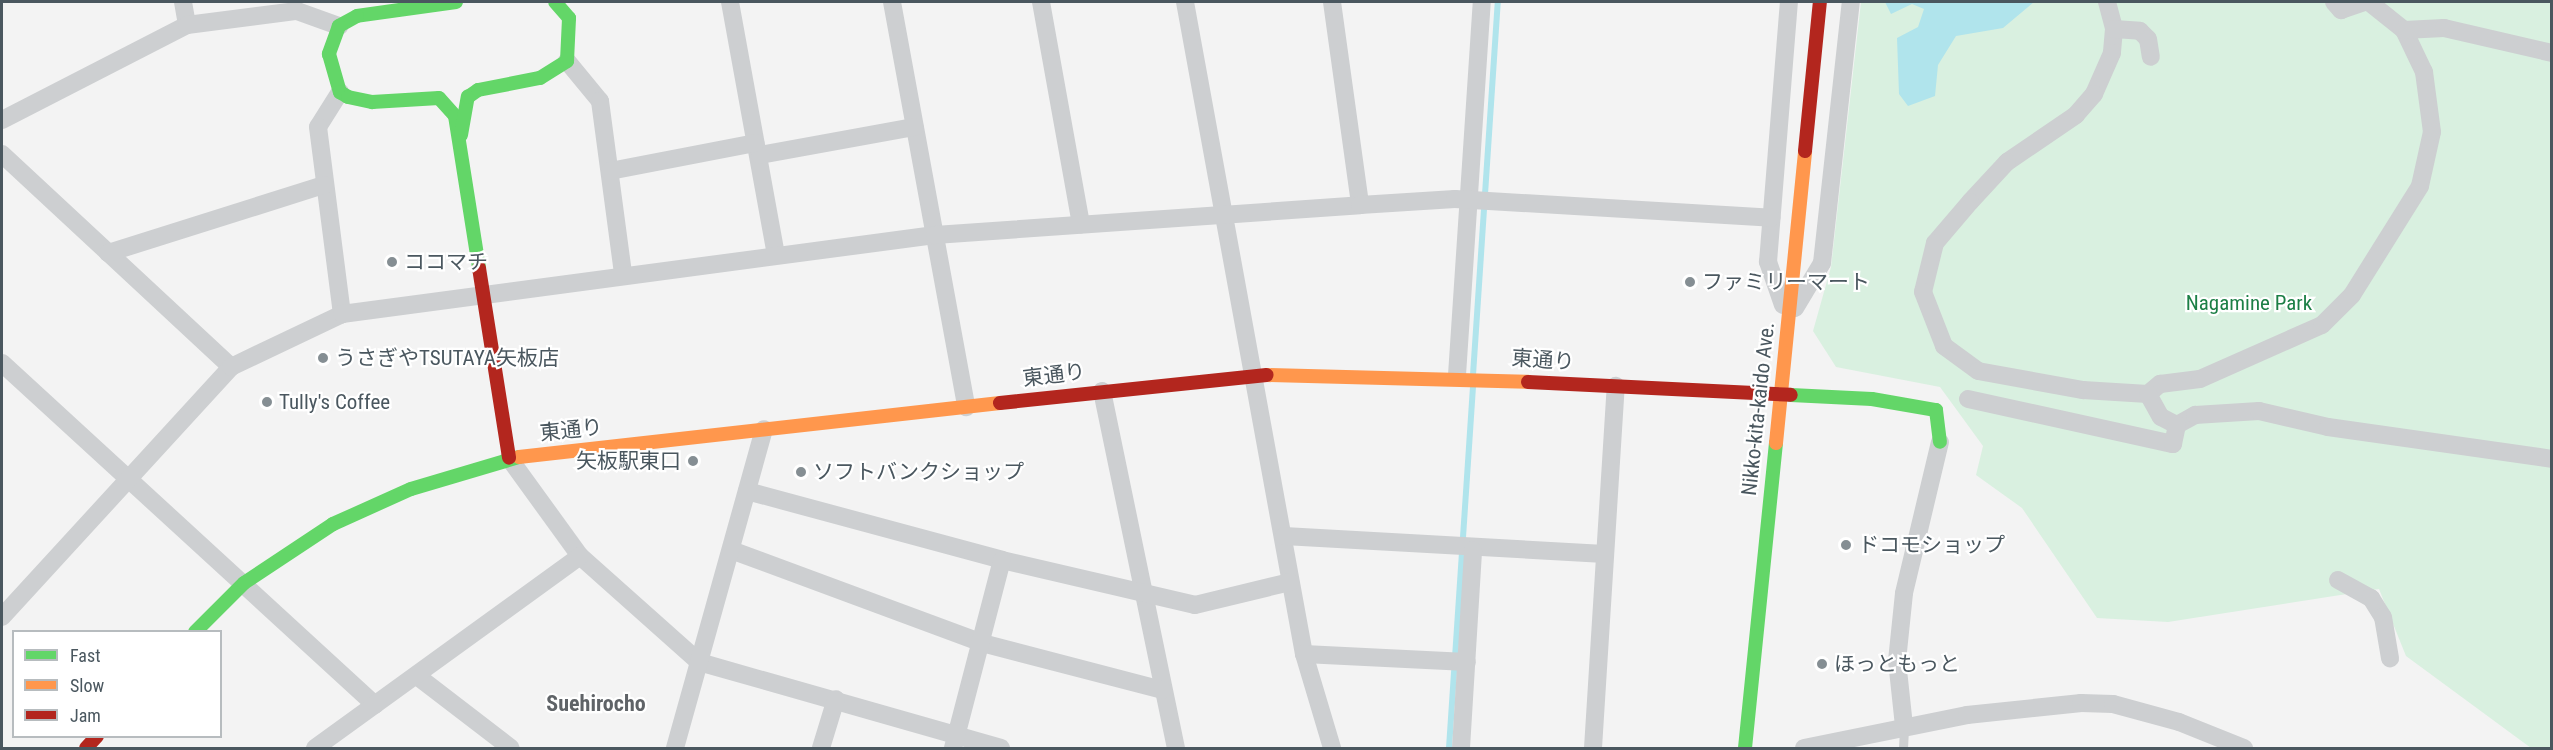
<!DOCTYPE html>
<meta charset="utf-8">
<style>
body{margin:0}
#map{position:relative;width:2553px;height:750px;overflow:hidden;background:#f3f3f3;font-family:"Roboto Condensed","Noto Sans JP",sans-serif}
div>[style]{position:absolute}
[style*='--x']{left:calc(var(--x)*1px);top:calc(var(--y)*1px);width:calc(var(--w)*1px);rotate:calc(var(--a)*1deg)}
.green>*{inset:0;background:#d9f0e0}
.water>*{inset:0;background:#b0e4ec}
.stream>*{height:6px;margin:-3px;padding:0 3px;transform-origin:3px;border-radius:3px;background:#b0e4ec}
.lane>*{height:9px;margin:-4.5px;padding:0 4.5px;transform-origin:4.5px;border-radius:4.5px;background:#cdcfd1}
.street>*{height:18px;margin:-9px;padding:0 9px;transform-origin:9px;border-radius:9px;background:#cdcfd1}
.fast>*{height:14px;margin:-7px;padding:0 7px;transform-origin:7px;border-radius:7px;background:#63d668}
.slow>*{height:14px;margin:-7px;padding:0 7px;transform-origin:7px;border-radius:7px;background:#ff974d}
.jam>*{height:14px;margin:-7px;padding:0 7px;transform-origin:7px;border-radius:7px;background:#b3261e}
.dots>*{width:16px;height:16px;translate:-50% -50%;box-sizing:border-box;border:3px solid #fff;border-radius:50%}
span{translate:-50% -50%;white-space:nowrap;text-align:center;line-height:1.15;-webkit-text-stroke:4.5px #fff;paint-order:stroke}
.poi-label{font-size:21px;color:#4a575f}
.left{translate:0 -50%;text-align:left}
.right{translate:-100% -50%;text-align:right}
.park-label{font-size:21px;color:#1c7f46}
.street-label{font-size:21px;color:#4a575f}
.neighbourhood-label{font-size:22px;color:#5f6367;font-weight:700}
.frame{position:absolute;inset:0;border:3px solid #4a575f;pointer-events:none}
.legend{position:absolute;left:12px;top:630px;width:210px;height:108px;box-sizing:border-box;background:#fff;border:2px solid #b7bcbf;margin:0;padding:8px 10px;list-style:none;font-size:18px;color:#4a575f}
.legend li{display:flex;align-items:center;gap:12px;height:30px}
.legend b{width:30px;border:2px solid #b7bcbf}
</style>
<div id="map">
<div class="green">
<div style="clip-path:polygon(1861px 2px,2551px 2px,2551px 748px,2531px 748px,2406px 656px,2379px 589px,2168px 622px,2097px 618px,2022px 508px,1976px 475px,1983px 446px,1940px 387px,1836px 367px,1813px 331px,1831px 267px)"></div>
</div>
<div class="water">
<div style="clip-path:polygon(1885px 2px,2034px 2px,2003px 28px,1956px 36px,1938px 65px,1935px 96px,1908px 106px,1899px 94px,1897px 38px,1918px 27px,1924px 9px,1912px 4px,1891px 14px)"></div>
</div>
<div class="stream">
<div style="--x:1473;--y:375;--w:374;--a:-86.2"></div>
<div style="--x:1449;--y:748;--w:364;--a:-86.2"></div>
</div>
<div class="lane">
<div style="--x:1903;--y:748;--w:21;--a:-87"></div>
</div>
<div class="street">
<div style="--x:183;--y:2;--w:23;--a:80"></div>
<div style="--x:730;--y:2;--w:256;--a:79.7"></div>
<div style="--x:892;--y:2;--w:412;--a:79.6"></div>
<div style="--x:1041;--y:2;--w:226;--a:79.8"></div>
<div style="--x:1185;--y:2;--w:663;--a:79.66"></div>
<div style="--x:1304;--y:654;--w:98;--a:73.4"></div>
<div style="--x:1332;--y:2;--w:205;--a:82.1"></div>
<div style="--x:2107;--y:2;--w:28;--a:75"></div>
<div style="--x:2114;--y:29;--w:24;--a:95"></div>
<div style="--x:2112;--y:53;--w:45;--a:113.7"></div>
<div style="--x:2094;--y:94;--w:28;--a:131"></div>
<div style="--x:2076;--y:115;--w:83;--a:145.7"></div>
<div style="--x:2007;--y:162;--w:54;--a:132.8"></div>
<div style="--x:1970;--y:202;--w:54;--a:130.5"></div>
<div style="--x:1935;--y:243;--w:50;--a:103.8"></div>
<div style="--x:1923;--y:292;--w:58;--a:68.7"></div>
<div style="--x:1944;--y:346;--w:42;--a:36.3"></div>
<div style="--x:1978;--y:371;--w:107;--a:10.3"></div>
<div style="--x:2083;--y:390;--w:65;--a:3.5"></div>
<div style="--x:2148;--y:394;--w:16;--a:-40"></div>
<div style="--x:2160;--y:384;--w:40;--a:-7.1"></div>
<div style="--x:2200;--y:379;--w:133;--a:-23.9"></div>
<div style="--x:2322;--y:325;--w:42;--a:-45"></div>
<div style="--x:2352;--y:295;--w:128;--a:-58"></div>
<div style="--x:2420;--y:186;--w:55;--a:-77.5"></div>
<div style="--x:2432;--y:132;--w:61;--a:-97.6"></div>
<div style="--x:2424;--y:72;--w:47;--a:-115.5"></div>
<div style="--x:2404;--y:30;--w:45;--a:-141.3"></div>
<div style="--x:2334;--y:2;--w:11;--a:49"></div>
<div style="--x:2341;--y:10;--w:24;--a:-19"></div>
<div style="--x:2114;--y:29;--w:26;--a:4"></div>
<div style="--x:2140;--y:31;--w:11;--a:45"></div>
<div style="--x:2148;--y:39;--w:18;--a:81"></div>
<div style="--x:2404;--y:30;--w:40;--a:-2.9"></div>
<div style="--x:2444;--y:28;--w:111;--a:13"></div>
<div style="--x:567;--y:61;--w:52;--a:50.5"></div>
<div style="--x:600;--y:101;--w:174;--a:82.4"></div>
<div style="--x:340;--y:92;--w:41;--a:122.2"></div>
<div style="--x:318;--y:127;--w:189;--a:82.7"></div>
<div style="--x:2;--y:120;--w:208;--a:-27.2"></div>
<div style="--x:187;--y:25;--w:111;--a:-7.3"></div>
<div style="--x:297;--y:11;--w:45;--a:19.7"></div>
<div style="--x:2;--y:154;--w:313;--a:42.9"></div>
<div style="--x:760;--y:155;--w:157;--a:-10.3"></div>
<div style="--x:610;--y:171;--w:148;--a:-10.9"></div>
<div style="--x:108;--y:253;--w:226;--a:-17.5"></div>
<div style="--x:1783;--y:305;--w:46;--a:-109.2"></div>
<div style="--x:1768;--y:262;--w:261;--a:-85.4"></div>
<div style="--x:1795;--y:308;--w:52;--a:-59"></div>
<div style="--x:1822;--y:263;--w:263;--a:-83.7"></div>
<div style="--x:2;--y:363;--w:506;--a:42.52"></div>
<div style="--x:1457;--y:375;--w:374;--a:-86.2"></div>
<div style="--x:1102;--y:391;--w:365;--a:78.3"></div>
<div style="--x:2148;--y:394;--w:26;--a:61"></div>
<div style="--x:2161;--y:417;--w:18;--a:27"></div>
<div style="--x:2177;--y:425;--w:21;--a:-29"></div>
<div style="--x:2195;--y:415;--w:64;--a:-3.6"></div>
<div style="--x:2259;--y:411;--w:71;--a:13.1"></div>
<div style="--x:2328;--y:427;--w:226;--a:8.1"></div>
<div style="--x:1968;--y:399;--w:210;--a:12.4"></div>
<div style="--x:2173;--y:444;--w:19;--a:-78"></div>
<div style="--x:509;--y:458;--w:121;--a:54.1"></div>
<div style="--x:580;--y:556;--w:159;--a:41.7"></div>
<div style="--x:699;--y:662;--w:314;--a:15.9"></div>
<div style="--x:747;--y:491;--w:264;--a:15.1"></div>
<div style="--x:1002;--y:560;--w:198;--a:13.1"></div>
<div style="--x:1195;--y:605;--w:98;--a:-13.6"></div>
<div style="--x:1284;--y:536;--w:321;--a:3.2"></div>
<div style="--x:731;--y:550;--w:268;--a:20.3"></div>
<div style="--x:982;--y:643;--w:186;--a:14.6"></div>
<div style="--x:2338;--y:580;--w:38;--a:29"></div>
<div style="--x:2371;--y:598;--w:22;--a:58"></div>
<div style="--x:2383;--y:617;--w:42;--a:80.3"></div>
<div style="--x:2;--y:617;--w:339;--a:-47.5"></div>
<div style="--x:231;--y:367;--w:123;--a:-25.5"></div>
<div style="--x:342;--y:314;--w:598;--a:-7.59"></div>
<div style="--x:935;--y:235;--w:426;--a:-4"></div>
<div style="--x:1360;--y:205;--w:95;--a:-3.6"></div>
<div style="--x:1455;--y:199;--w:317;--a:3.4"></div>
<div style="--x:1304;--y:654;--w:163;--a:2.8"></div>
<div style="--x:417;--y:676;--w:118;--a:37.5"></div>
<div style="--x:1904;--y:726;--w:65;--a:-96.1"></div>
<div style="--x:1897;--y:661;--w:68;--a:-84.1"></div>
<div style="--x:1904;--y:593;--w:155;--a:-76.6"></div>
<div style="--x:315;--y:748;--w:327;--a:-35.9"></div>
<div style="--x:675;--y:748;--w:331;--a:-74.4"></div>
<div style="--x:821;--y:748;--w:51;--a:-73"></div>
<div style="--x:953;--y:748;--w:194;--a:-75.4"></div>
<div style="--x:1461;--y:748;--w:198;--a:-86.5"></div>
<div style="--x:1593;--y:748;--w:363;--a:-86.4"></div>
<div style="--x:1804;--y:748;--w:166;--a:-11.4"></div>
<div style="--x:1967;--y:715;--w:115;--a:-6"></div>
<div style="--x:2081;--y:703;--w:32;--a:2"></div>
<div style="--x:2113;--y:704;--w:68;--a:15.3"></div>
<div style="--x:2179;--y:722;--w:70;--a:21.8"></div>
</div>
<div class="fast">
<div style="--x:456;--y:2;--w:100;--a:172"></div>
<div style="--x:357;--y:16;--w:21;--a:151"></div>
<div style="--x:339;--y:26;--w:30;--a:110"></div>
<div style="--x:329;--y:54;--w:40;--a:74"></div>
<div style="--x:340;--y:92;--w:9;--a:32"></div>
<div style="--x:348;--y:97;--w:25;--a:12"></div>
<div style="--x:372;--y:102;--w:67;--a:-3.4"></div>
<div style="--x:439;--y:98;--w:24;--a:48"></div>
<div style="--x:455;--y:116;--w:154;--a:81"></div>
<div style="--x:461;--y:135;--w:39;--a:-80"></div>
<div style="--x:468;--y:97;--w:12;--a:-35"></div>
<div style="--x:478;--y:90;--w:63;--a:-11"></div>
<div style="--x:540;--y:78;--w:32;--a:-32"></div>
<div style="--x:567;--y:61;--w:43;--a:-87.3"></div>
<div style="--x:569;--y:18;--w:21;--a:-131"></div>
<div style="--x:1791;--y:395;--w:81;--a:2.8"></div>
<div style="--x:1872;--y:399;--w:65;--a:9.8"></div>
<div style="--x:1936;--y:410;--w:32;--a:83"></div>
<div style="--x:195;--y:632;--w:69;--a:-45"></div>
<div style="--x:244;--y:583;--w:107;--a:-33.5"></div>
<div style="--x:333;--y:524;--w:85;--a:-24.2"></div>
<div style="--x:411;--y:489;--w:113;--a:-16.5"></div>
<div style="--x:1745;--y:748;--w:307;--a:-84.2"></div>
</div>
<div class="slow">
<div style="--x:1267;--y:375;--w:261;--a:1.5"></div>
<div style="--x:1776;--y:443;--w:293;--a:-84.3"></div>
<div style="--x:519;--y:457;--w:484;--a:-6.4"></div>
</div>
<div class="jam">
<div style="--x:1805;--y:151;--w:150;--a:-84.3"></div>
<div style="--x:479;--y:268;--w:192;--a:81"></div>
<div style="--x:1528;--y:382;--w:263;--a:2.8"></div>
<div style="--x:1000;--y:403;--w:268;--a:-6"></div>
<div style="--x:86;--y:748;--w:16;--a:-47"></div>
</div>
<div class="dots">
<div style="left:392px;top:262px;background:#858e93"></div>
<div style="left:1690px;top:282px;background:#858e93"></div>
<div style="left:323px;top:358px;background:#858e93"></div>
<div style="left:267px;top:402px;background:#858e93"></div>
<div style="left:693px;top:461px;background:#858e93"></div>
<div style="left:801px;top:472px;background:#858e93"></div>
<div style="left:1846px;top:545px;background:#858e93"></div>
<div style="left:1822px;top:664px;background:#858e93"></div>
</div>
<div class="poi-label">
<span class="left" style="left:404px;top:262px">ココマチ</span>
<span class="left" style="left:1702px;top:282px">ファミリーマート</span>
<span class="left" style="left:335px;top:358px">うさぎやTSUTAYA矢板店</span>
<span class="left" style="left:279px;top:402px">Tully's Coffee</span>
<span class="right" style="left:681px;top:461px">矢板駅東口</span>
<span class="left" style="left:813px;top:472px">ソフトバンクショップ</span>
<span class="left" style="left:1858px;top:545px">ドコモショップ</span>
<span class="left" style="left:1834px;top:664px">ほっともっと</span>
</div>
<div class="park-label">
<span style="left:2249px;top:303px">Nagamine Park</span>
</div>
<div class="street-label">
<span style="left:1543px;top:360px;rotate:4deg">東通り</span>
<span style="left:1054px;top:375px;rotate:-7deg">東通り</span>
<span style="left:1758px;top:409px;rotate:-84deg">Nikko-kita-kaido Ave.</span>
<span style="left:571px;top:430px;rotate:-6deg">東通り</span>
</div>
<div class="neighbourhood-label">
<span style="left:596px;top:704px">Suehirocho</span>
</div>
<div class="frame"></div>
<ul class="legend">
<li><b style="height:8px;background:#63d668"></b>Fast</li>
<li><b style="height:8px;background:#ff974d"></b>Slow</li>
<li><b style="height:8px;background:#b3261e"></b>Jam</li>
</ul>
</div>
